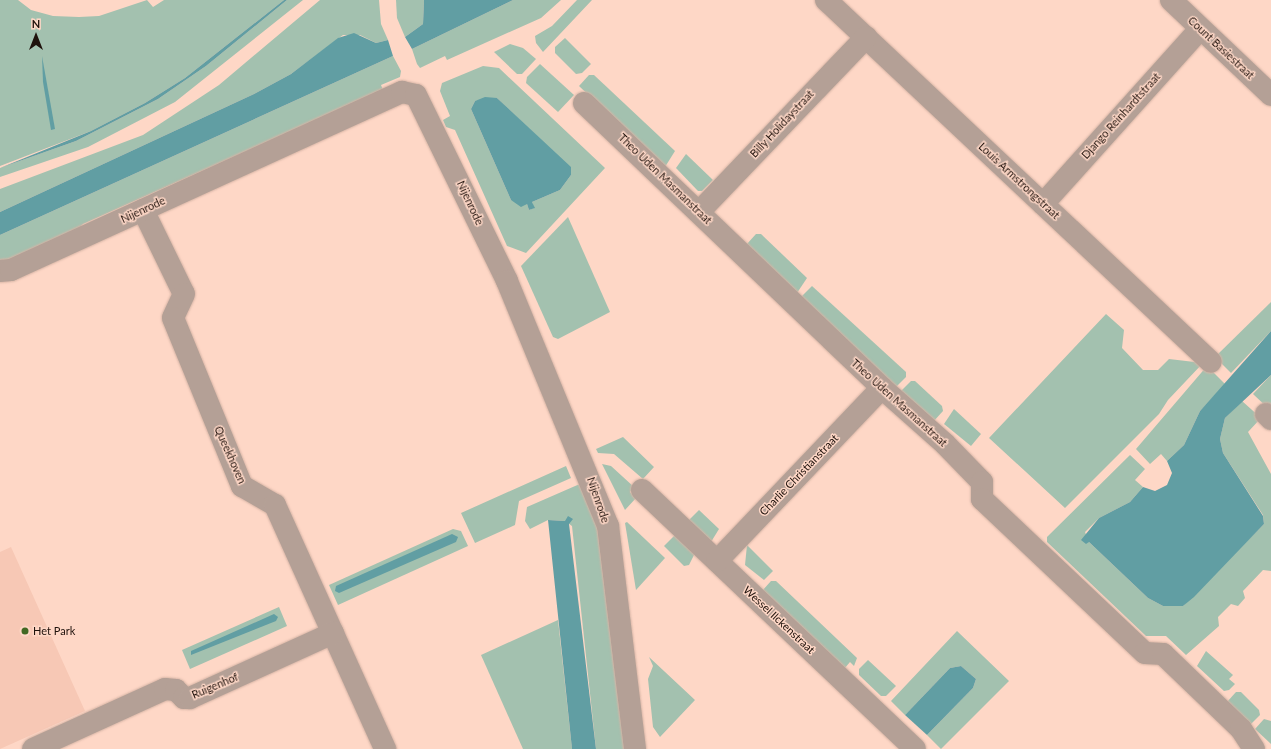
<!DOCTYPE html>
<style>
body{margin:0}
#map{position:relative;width:1271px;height:749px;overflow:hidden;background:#fed7c6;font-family:Lato,sans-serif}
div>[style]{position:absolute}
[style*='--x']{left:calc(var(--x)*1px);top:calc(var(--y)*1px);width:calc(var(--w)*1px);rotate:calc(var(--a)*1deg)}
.built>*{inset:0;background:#f7c8b5}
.green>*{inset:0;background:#a3c1af}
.water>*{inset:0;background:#619ea3}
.roads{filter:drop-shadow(0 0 1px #d6b4a5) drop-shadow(0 0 1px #d6b4a5)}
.street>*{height:22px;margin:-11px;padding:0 11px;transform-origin:11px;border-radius:11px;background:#b4a096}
.dots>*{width:11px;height:11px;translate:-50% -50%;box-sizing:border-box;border:2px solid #fed7c6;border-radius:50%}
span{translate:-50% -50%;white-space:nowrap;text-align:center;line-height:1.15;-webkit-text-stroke:3px #fed7c6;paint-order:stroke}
.street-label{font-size:11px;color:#1f120c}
.poi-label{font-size:11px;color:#1f120c}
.left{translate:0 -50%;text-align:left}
.north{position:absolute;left:16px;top:16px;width:40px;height:40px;-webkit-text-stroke:3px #fed7c6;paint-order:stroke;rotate:0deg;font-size:11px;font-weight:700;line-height:16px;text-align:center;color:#1f120c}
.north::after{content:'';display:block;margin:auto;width:14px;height:18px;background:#1f120c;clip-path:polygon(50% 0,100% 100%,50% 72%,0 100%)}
</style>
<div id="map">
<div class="built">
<div style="clip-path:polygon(11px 547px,85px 711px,0 749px,0 552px)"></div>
</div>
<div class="green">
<div style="clip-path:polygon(0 0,18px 0,31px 10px,53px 16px,79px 17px,99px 16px,147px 0,153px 7px,164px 0,284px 0,185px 78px,145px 103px,91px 131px,0 166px)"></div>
<div style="clip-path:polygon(287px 0,303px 0,175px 102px,88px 147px,0 177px,0 168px,76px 141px,158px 99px,206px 66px)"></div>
<div style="clip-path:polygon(320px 0,379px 0,381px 24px,388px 40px,376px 43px,360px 35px,343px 35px,291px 74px,254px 94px,0 212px,0 189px,143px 135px,219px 85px)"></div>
<div style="clip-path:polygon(396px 0,424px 0,423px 24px,405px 37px,397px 18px)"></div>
<div style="clip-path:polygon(513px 0,561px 0,541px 18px,447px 60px,445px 56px,420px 68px,417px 64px,412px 49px)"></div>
<div style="clip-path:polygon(577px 0,592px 0,543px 52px,536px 43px,535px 36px,552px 26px)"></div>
<div style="clip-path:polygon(565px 38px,591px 64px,582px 73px,576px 74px,555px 53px,555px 47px)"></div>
<div style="clip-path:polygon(510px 44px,523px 48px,536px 59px,522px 74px,517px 74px,494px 52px)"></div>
<div style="clip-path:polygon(393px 56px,401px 71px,400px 77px,381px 85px,383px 90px,83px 224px,74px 234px,11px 262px,0 262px,0 235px)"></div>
<div style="clip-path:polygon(540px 64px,574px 95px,558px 112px,526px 83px,527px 77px)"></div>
<div style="clip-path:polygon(evenodd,483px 66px,499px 68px,605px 168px,526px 253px,507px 246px,455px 130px,446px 127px,443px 120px,450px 116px,440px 91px,442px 83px,483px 66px,497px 98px,556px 154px,571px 175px,560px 190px,532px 202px,534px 208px,529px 210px,527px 204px,511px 200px,471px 109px,475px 101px,497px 98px)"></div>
<div style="clip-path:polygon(589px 75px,594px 75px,675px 151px,665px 167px,579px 86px)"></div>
<div style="clip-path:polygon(686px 154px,713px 180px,702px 191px,698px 191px,676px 168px)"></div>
<div style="clip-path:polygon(568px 217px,610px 312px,558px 339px,553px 337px,521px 266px)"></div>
<div style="clip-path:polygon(756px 234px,761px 234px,807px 278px,797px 293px,746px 245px)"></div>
<div style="clip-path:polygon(812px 286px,906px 372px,906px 377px,896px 387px,801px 297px)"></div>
<div style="clip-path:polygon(1271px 302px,1271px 331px,1231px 373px,1215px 357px)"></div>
<div style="clip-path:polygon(1106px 314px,1124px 330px,1122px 348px,1143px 370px,1158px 370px,1169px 359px,1203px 363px,1168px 400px,1159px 414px,1065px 508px,989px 438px)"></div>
<div style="clip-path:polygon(1207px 366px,1225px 384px,1200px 411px,1184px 445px,1167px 461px,1161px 454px,1150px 464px,1136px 449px)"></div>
<div style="clip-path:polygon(1271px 375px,1271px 404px,1269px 409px,1253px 394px)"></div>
<div style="clip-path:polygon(911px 381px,915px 381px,942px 406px,943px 411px,933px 422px,901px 391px)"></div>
<div style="clip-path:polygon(1242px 401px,1261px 418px,1248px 432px,1271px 474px,1271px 571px,1263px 570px,1243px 591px,1245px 598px,1238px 606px,1231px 604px,1218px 617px,1219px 626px,1186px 655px,1166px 636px,1146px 636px,1047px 542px,1047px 537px,1130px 455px,1145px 469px,1135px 480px,1143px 487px,1130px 502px,1099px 518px,1085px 532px,1089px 542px,1148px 598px,1163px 606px,1183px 606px,1264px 524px,1263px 515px,1223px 453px,1220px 439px,1225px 418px)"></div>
<div style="clip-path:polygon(954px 409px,981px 434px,971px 446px,944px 424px)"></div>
<div style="clip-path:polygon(623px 437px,654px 467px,643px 479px,614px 454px,598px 453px,596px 449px)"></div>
<div style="clip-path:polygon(602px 464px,611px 466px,634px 487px,630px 492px,636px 498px,625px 510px)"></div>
<div style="clip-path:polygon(566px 466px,571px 478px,519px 501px,515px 525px,475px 543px,461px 513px)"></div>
<div style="clip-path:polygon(582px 483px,597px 527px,624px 749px,596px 749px,572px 526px,565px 521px,548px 520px,530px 529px,525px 521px,527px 507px)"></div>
<div style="clip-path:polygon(699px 510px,719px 529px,711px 542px,687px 522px)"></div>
<div style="clip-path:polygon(627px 522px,665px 558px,636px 590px,625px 523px)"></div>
<div style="clip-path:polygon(453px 529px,461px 531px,468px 546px,338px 605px,329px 585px)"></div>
<div style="clip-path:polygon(675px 535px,695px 553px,689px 565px,684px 566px,664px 546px)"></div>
<div style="clip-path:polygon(747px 545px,773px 571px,764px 580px,745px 565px)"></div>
<div style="clip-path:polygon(771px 581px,776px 581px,857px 658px,854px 666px,850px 662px,844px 669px,762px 591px)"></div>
<div style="clip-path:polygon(279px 607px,287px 626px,190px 669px,182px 650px)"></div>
<div style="clip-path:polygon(558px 620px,572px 749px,523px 749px,481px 655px)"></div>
<div style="clip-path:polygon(957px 631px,1009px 681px,941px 749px,927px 735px,973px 688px,976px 679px,961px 666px,950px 668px,905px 715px,891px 701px)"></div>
<div style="clip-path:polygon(1206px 651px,1233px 675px,1229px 679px,1235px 684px,1229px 690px,1224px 691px,1197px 666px)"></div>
<div style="clip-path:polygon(649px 657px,695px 700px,660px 737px,653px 727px,648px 679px,653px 666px)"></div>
<div style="clip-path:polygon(868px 660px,896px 686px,886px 696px,881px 696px,859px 675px,859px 669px)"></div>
<div style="clip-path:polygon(1236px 692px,1241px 692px,1259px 710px,1260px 715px,1250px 725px,1227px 702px)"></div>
<div style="clip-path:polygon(1264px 719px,1271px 721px,1271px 744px,1255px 729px)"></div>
</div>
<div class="water">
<div style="clip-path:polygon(284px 0,287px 0,206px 66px,158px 99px,76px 141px,0 168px,91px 131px,145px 103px,185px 78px)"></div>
<div style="clip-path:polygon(424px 0,513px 0,412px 49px,405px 37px,423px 24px)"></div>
<div style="clip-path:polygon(354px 33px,376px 43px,388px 40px,393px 56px,0 235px,0 212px,254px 94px,291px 74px,338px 38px)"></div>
<div style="clip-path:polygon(42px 56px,55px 129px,51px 130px,43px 82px)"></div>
<div style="clip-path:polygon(485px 97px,497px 98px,571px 167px,571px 175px,560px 190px,532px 202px,535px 208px,529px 210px,527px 204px,521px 207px,511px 200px,471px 109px,475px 101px)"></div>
<div style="clip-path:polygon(1271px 331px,1271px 375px,1225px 418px,1220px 439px,1223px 453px,1263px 516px,1264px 524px,1194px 597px,1183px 606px,1163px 606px,1148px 598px,1089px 542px,1086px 544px,1081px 540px,1099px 518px,1130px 502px,1143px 487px,1155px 491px,1167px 485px,1172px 473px,1167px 461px,1184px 445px,1200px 411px)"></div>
<div style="clip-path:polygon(568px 516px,573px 519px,569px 524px,596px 749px,572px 749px,548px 520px,565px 521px)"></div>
<div style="clip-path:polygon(452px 534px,458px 537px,456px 542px,339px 593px,335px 591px,336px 586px)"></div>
<div style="clip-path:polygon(274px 614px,278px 617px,276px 621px,191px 655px,191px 651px)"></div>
<div style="clip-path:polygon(961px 666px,976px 679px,973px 688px,927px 735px,905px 715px,950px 668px)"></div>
</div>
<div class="roads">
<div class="street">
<div style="--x:826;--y:0;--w:528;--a:43.24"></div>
<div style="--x:1171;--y:0;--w:138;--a:43.5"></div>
<div style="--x:584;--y:103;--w:412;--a:43.7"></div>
<div style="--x:882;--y:388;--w:84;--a:41.6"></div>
<div style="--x:945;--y:444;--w:53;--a:45.8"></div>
<div style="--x:982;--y:482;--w:17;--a:90"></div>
<div style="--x:982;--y:499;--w:224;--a:43.4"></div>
<div style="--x:1145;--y:653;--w:18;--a:3"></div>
<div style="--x:1163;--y:654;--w:108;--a:43.9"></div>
<div style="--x:1241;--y:729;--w:24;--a:57"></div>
<div style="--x:1043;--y:204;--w:235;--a:-48.1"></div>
<div style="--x:143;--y:210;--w:93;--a:64"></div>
<div style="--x:184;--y:294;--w:26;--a:115"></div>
<div style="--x:173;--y:318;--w:182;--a:67.7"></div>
<div style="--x:242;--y:486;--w:38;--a:30"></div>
<div style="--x:275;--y:505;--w:268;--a:65.7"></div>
<div style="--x:699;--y:212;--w:242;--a:-46.3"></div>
<div style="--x:0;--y:271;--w:11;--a:-5"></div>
<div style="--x:11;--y:270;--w:430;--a:-24.5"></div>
<div style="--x:402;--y:92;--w:14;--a:12"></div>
<div style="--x:416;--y:95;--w:207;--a:63.9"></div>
<div style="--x:507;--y:281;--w:265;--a:67.6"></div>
<div style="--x:608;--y:526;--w:225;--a:83.1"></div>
<div style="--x:1266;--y:414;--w:7;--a:45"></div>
<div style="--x:642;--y:490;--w:376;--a:43.5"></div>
<div style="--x:717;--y:561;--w:239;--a:-46.4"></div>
<div style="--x:33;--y:749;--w:145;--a:-24.4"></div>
<div style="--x:165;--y:689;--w:11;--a:5"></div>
<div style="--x:176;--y:690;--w:11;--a:45"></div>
<div style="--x:184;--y:698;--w:6;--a:0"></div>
<div style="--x:190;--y:698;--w:157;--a:-24.4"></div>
</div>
</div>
<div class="dots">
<div style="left:25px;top:631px;background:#426823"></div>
</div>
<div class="street-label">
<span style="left:1221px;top:48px;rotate:43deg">Count Basiestraat</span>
<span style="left:1121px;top:116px;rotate:-48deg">Django Reinhardtstraat</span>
<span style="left:782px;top:124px;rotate:-47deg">Billy Holidaystraat</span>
<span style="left:665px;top:179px;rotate:44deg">Theo Uden Masmanstraat</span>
<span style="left:1019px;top:181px;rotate:43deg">Louis Armstrongstraat</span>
<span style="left:470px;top:203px;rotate:65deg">Nijenrode</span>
<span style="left:143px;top:210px;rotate:-25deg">Nijenrode</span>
<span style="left:899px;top:403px;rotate:42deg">Theo Uden Masmanstraat</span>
<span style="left:230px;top:455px;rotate:66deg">Queekhoven</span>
<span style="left:799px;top:475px;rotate:-46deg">Charlie Christianstraat</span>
<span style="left:598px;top:500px;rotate:71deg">Nijenrode</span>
<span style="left:779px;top:620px;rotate:43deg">Wessel Ilckenstraat</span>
<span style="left:215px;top:686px;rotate:-23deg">Ruigenhof</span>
</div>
<div class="poi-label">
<span class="left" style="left:33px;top:631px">Het Park</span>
</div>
<div class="north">N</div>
</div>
